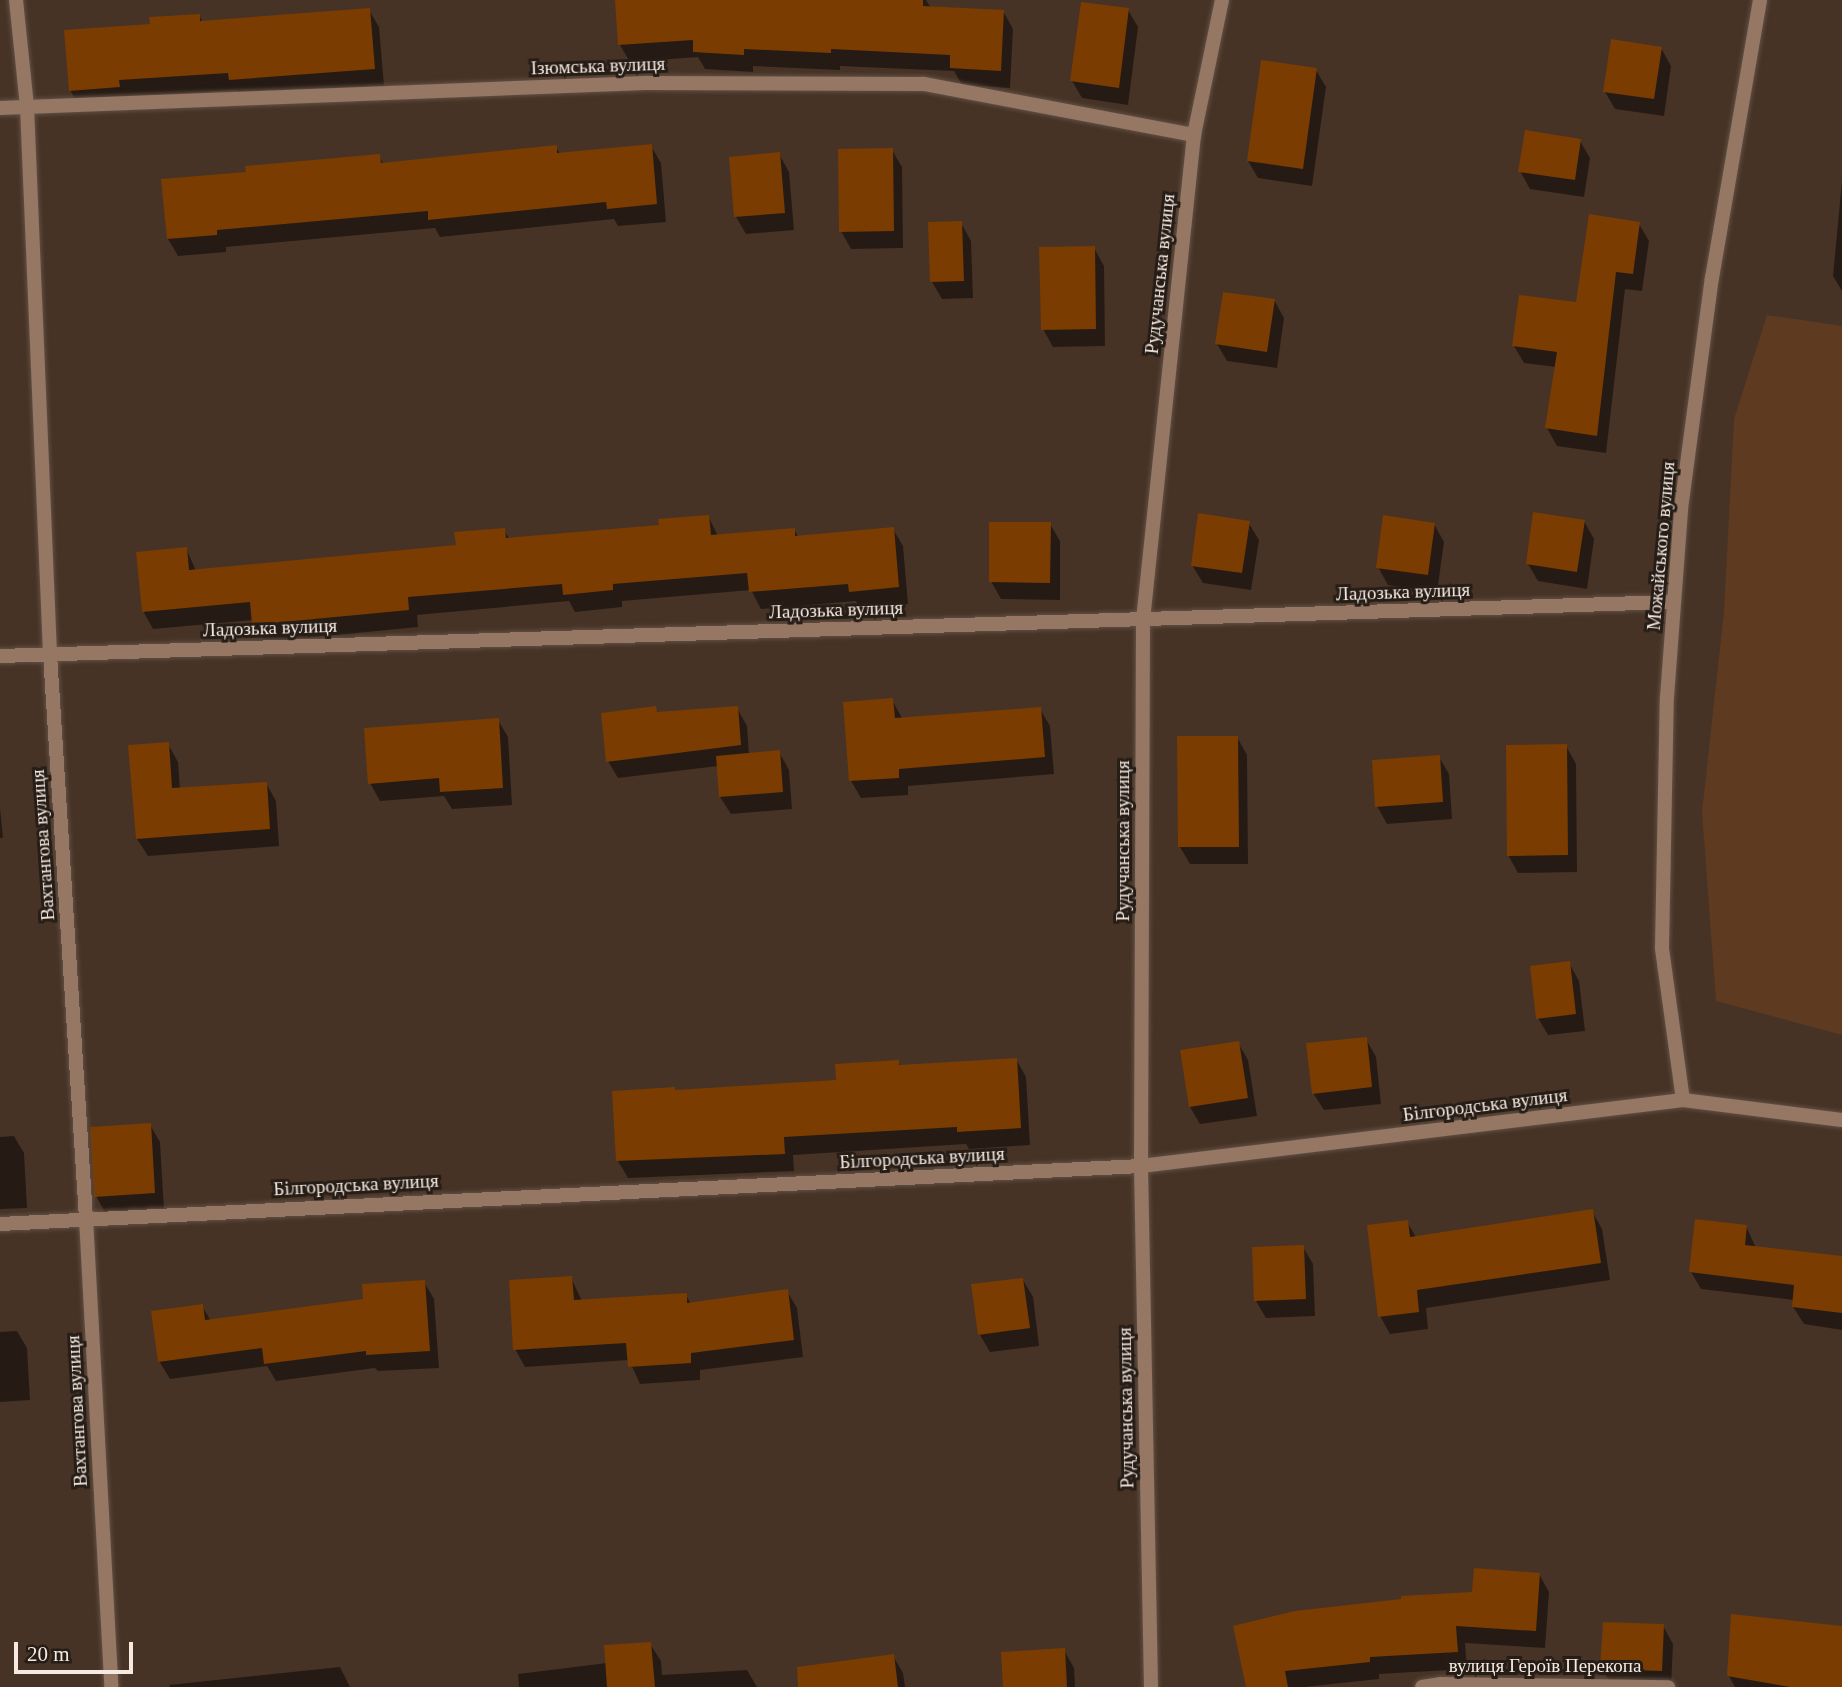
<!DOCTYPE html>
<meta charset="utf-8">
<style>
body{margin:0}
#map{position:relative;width:1842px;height:1687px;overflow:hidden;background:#463326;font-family:"Times New Roman",serif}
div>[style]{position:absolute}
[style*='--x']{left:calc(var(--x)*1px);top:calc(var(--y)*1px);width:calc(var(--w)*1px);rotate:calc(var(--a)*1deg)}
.green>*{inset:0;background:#5e3a20}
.shadow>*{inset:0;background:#0007}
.building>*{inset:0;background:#7a3c00}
.roads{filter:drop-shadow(0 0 2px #625044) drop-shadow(0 0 2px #625044)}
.street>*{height:14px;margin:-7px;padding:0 7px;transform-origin:7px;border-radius:7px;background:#957763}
span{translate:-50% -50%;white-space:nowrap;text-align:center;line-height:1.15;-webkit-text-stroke:6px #261d17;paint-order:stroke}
.street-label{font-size:19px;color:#f5e9e1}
.scale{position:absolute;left:14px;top:1642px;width:119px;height:32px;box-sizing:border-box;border:4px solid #f5e9e1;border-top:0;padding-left:9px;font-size:21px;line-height:24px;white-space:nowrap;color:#f5e9e1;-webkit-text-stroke:5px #261d17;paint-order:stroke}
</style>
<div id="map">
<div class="green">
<div style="clip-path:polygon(1767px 315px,1842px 326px,1842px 1035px,1716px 1001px,1702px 812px,1724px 612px,1734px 419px)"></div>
</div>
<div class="shadow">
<div style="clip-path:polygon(616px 0,926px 0,931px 8px,1003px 11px,1013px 29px,1010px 88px,962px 85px,954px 71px,840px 66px,840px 70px,753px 66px,753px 72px,705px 69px,698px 57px,630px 62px,620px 45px)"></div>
<div style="clip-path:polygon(369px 10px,379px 27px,384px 86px,241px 97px,236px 90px,128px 97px,80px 108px,70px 90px,152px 26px,199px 15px,203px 23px)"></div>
<div style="clip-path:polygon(1128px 10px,1138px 27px,1128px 105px,1082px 98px,1072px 81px)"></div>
<div style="clip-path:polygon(1661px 48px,1671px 66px,1664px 116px,1615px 109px,1605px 92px)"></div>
<div style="clip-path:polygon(1316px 70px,1326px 87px,1312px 186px,1258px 178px,1248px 161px)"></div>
<div style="clip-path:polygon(1580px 141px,1590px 158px,1584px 197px,1530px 189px,1520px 171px)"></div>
<div style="clip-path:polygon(651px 146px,661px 163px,666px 222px,618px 226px,614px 219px,440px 237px,435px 228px,226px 247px,226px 252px,178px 256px,168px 239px,248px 173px,379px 156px,384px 165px,556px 147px,560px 154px)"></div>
<div style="clip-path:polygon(892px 150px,902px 167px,903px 248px,851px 249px,841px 231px)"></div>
<div style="clip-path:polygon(779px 154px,789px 172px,794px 230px,746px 234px,736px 217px,731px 158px)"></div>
<div style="clip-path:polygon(1842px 181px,1842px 291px,1833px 276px)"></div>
<div style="clip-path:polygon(961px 223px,971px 241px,973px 298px,942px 299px,932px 282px)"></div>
<div style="clip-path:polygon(1639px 224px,1649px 241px,1642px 291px,1625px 289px,1606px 453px,1557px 446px,1547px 428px,1556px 367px,1524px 363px,1514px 346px,1578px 304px)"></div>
<div style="clip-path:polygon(1094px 248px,1104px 266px,1105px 346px,1053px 347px,1043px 329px)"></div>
<div style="clip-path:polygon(1274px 300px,1284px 318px,1277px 368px,1227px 361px,1217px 344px)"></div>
<div style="clip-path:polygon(708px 516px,718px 536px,794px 529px,798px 537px,893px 529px,903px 546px,908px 604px,860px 609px,856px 601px,761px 609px,751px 590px,622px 601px,622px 607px,575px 612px,569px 601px,417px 615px,418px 627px,264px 642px,253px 620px,153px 629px,143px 611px,186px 548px,196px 571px,457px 547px,504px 530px,510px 540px,661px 526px)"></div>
<div style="clip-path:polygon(1584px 521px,1594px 539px,1587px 589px,1538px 581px,1528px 564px)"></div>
<div style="clip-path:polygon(1248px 522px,1259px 540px,1251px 590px,1203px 583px,1192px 565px)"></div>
<div style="clip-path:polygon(1050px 524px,1060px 541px,1060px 600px,1001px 599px,991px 581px)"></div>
<div style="clip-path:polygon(1434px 524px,1444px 542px,1437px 592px,1388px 585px,1378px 567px)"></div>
<div style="clip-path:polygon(892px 700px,902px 718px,1040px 709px,1050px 726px,1054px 774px,908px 786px,908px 795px,861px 798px,851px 781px)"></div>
<div style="clip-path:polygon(655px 708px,658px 713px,737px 708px,747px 726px,749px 755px,779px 752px,789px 770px,792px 809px,731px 814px,720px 797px,718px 766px,618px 778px,608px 761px)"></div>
<div style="clip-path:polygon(498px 720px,508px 737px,512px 805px,452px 809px,444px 796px,380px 801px,370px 783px)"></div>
<div style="clip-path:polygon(1237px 737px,1247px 755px,1248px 864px,1190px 864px,1180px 847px)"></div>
<div style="clip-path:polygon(168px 744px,178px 762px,180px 789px,266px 783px,276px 801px,279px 846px,148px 856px,137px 839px)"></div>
<div style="clip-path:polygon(1566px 746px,1576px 764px,1577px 872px,1518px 873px,1508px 855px)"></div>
<div style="clip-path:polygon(1439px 757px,1449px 774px,1452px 819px,1387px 824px,1377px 806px)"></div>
<div style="clip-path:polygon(0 808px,3px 838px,0 838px)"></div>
<div style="clip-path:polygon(1569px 963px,1579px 981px,1585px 1031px,1548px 1035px,1538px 1018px)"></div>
<div style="clip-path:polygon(1366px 1039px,1376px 1057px,1381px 1104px,1324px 1110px,1313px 1093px)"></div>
<div style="clip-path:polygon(1238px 1043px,1248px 1060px,1257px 1116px,1200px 1124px,1190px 1107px)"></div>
<div style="clip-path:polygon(1016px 1059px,1026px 1077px,1030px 1145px,969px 1149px,966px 1144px,793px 1155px,794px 1171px,628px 1178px,618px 1161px,676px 1092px,838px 1082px,898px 1061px,901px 1067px)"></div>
<div style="clip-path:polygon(150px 1125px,160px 1142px,164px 1210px,106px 1214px,96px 1196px)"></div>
<div style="clip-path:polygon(14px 1136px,24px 1153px,27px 1208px,0 1209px,0 1137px)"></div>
<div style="clip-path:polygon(1592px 1211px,1602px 1229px,1610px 1280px,1426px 1308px,1428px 1329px,1390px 1334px,1380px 1316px,1407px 1222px,1416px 1237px)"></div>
<div style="clip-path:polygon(1746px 1226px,1756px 1248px,1842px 1258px,1842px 1330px,1804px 1324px,1793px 1307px,1794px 1300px,1701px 1289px,1691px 1272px)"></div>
<div style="clip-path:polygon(1303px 1247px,1313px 1264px,1315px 1316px,1266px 1318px,1256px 1301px)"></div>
<div style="clip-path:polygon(571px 1278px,582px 1301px,686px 1295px,691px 1304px,787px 1291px,797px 1308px,803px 1357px,700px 1370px,700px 1380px,640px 1384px,629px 1360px,525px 1367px,515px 1349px)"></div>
<div style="clip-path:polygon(1023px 1280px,1033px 1297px,1039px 1346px,990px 1352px,980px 1335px,973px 1286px)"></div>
<div style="clip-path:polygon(424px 1282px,434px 1299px,439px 1368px,378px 1371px,375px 1368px,276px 1381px,267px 1366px,170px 1379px,159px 1361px,202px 1306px,211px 1321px,365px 1300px)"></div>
<div style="clip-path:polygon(17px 1331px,27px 1348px,30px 1400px,0 1402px,0 1332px)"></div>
<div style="clip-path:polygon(1539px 1574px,1549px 1592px,1545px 1648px,1465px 1643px,1467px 1669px,1379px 1674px,1379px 1679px,1304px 1687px,1248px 1687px,1235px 1628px,1474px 1594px)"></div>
<div style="clip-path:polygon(1663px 1626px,1673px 1644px,1671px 1687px,1612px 1686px,1602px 1668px)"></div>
<div style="clip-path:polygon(1842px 1628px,1842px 1687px,1735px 1687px,1729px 1676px)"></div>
<div style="clip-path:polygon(650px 1644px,661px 1661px,662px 1675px,747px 1670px,757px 1687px,519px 1687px,518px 1674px,607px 1663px)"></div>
<div style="clip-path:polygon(1064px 1650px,1074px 1668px,1075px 1687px,1005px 1687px)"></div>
<div style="clip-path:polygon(893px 1656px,903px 1673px,905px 1687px,847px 1687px)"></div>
<div style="clip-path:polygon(340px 1667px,350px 1687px,170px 1687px,169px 1685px)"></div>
</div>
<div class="building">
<div style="clip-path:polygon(615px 0,923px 0,923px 6px,1004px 10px,1001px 71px,950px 68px,950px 55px,831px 49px,831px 53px,744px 49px,744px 55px,693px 52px,693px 40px,618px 45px)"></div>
<div style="clip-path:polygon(1081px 2px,1129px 8px,1119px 88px,1070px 81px)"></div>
<div style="clip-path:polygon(370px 8px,375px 69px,229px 80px,228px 73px,119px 80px,120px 87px,69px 91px,64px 30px,150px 24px,149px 17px,200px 14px,200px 21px)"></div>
<div style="clip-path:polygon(1611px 39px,1662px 47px,1654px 99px,1603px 92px)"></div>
<div style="clip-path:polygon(1261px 60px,1317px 68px,1303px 169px,1247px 161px)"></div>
<div style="clip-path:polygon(1525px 130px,1581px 139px,1575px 180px,1518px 172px)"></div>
<div style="clip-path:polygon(652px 144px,657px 204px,607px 209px,606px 202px,428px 220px,428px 211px,217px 230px,217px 235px,167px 239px,161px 179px,246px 172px,245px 166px,380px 154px,381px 163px,557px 145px,557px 153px)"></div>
<div style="clip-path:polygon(893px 148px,894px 231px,839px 232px,838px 149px)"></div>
<div style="clip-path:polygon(780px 152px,785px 213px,734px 217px,729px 157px)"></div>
<div style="clip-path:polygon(1589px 214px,1640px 222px,1633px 274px,1616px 272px,1597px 436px,1545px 428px,1557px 352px,1512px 346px,1519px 295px,1576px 302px)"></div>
<div style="clip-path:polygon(962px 221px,964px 281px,930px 282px,928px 222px)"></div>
<div style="clip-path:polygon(1095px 246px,1096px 329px,1041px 330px,1039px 247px)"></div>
<div style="clip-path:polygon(1223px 292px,1275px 299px,1267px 352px,1215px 344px)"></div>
<div style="clip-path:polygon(1533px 512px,1585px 520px,1577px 572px,1526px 564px)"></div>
<div style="clip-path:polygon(1198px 513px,1250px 521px,1242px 573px,1191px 566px)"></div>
<div style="clip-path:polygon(709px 515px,711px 535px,795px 528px,795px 536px,894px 527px,899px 587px,849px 592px,848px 584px,749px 592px,747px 573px,613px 584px,613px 590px,563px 595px,562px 584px,408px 597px,409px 610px,252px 625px,250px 602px,142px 612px,136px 552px,187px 547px,189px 570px,456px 545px,454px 532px,505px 528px,506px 538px,659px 525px,658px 519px)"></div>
<div style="clip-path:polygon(1383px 515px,1435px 523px,1428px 575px,1376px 568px)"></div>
<div style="clip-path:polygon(989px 522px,1051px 522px,1050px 583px,989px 582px)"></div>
<div style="clip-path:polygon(893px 698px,895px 718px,1041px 707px,1045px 757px,899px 769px,899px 778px,849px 781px,843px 702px)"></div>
<div style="clip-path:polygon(656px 706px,657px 712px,738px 706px,741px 745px,606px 762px,601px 713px)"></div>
<div style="clip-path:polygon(499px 718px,503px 788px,440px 792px,439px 778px,368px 784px,364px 728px)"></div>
<div style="clip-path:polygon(1177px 736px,1238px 736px,1239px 847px,1178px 847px)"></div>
<div style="clip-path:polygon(169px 742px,172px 788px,267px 782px,270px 829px,136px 839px,128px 745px)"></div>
<div style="clip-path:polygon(1567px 744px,1568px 855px,1507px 856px,1506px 745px)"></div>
<div style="clip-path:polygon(780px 750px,783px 792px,719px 797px,716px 756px)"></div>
<div style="clip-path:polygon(1440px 755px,1443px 802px,1375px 807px,1372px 760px)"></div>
<div style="clip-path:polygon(1570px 961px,1576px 1014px,1536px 1019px,1530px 966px)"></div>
<div style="clip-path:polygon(1367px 1037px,1372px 1087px,1312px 1094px,1306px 1043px)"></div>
<div style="clip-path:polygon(1239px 1041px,1248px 1098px,1189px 1107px,1180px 1050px)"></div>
<div style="clip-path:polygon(1017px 1058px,1021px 1128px,957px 1132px,957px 1127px,784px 1137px,785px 1154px,616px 1161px,612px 1091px,675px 1087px,675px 1090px,836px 1080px,835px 1064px,899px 1060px,899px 1065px)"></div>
<div style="clip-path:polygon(151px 1123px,155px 1193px,94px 1197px,90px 1127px)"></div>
<div style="clip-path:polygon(1593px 1209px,1601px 1263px,1417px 1290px,1419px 1312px,1378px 1317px,1367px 1225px,1408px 1220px,1410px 1237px)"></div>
<div style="clip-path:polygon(1695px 1219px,1747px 1225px,1745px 1245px,1842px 1256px,1842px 1313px,1792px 1307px,1794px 1285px,1689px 1272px)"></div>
<div style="clip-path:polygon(1304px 1245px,1306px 1299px,1254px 1301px,1252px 1247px)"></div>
<div style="clip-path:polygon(572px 1276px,574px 1300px,687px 1293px,687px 1303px,788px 1289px,794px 1340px,691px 1353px,691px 1363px,628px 1367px,626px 1343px,513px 1350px,509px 1280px)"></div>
<div style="clip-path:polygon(1023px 1278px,1030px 1328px,978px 1335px,971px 1284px)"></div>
<div style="clip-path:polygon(425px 1280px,430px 1351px,366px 1355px,366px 1351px,264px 1364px,262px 1348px,158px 1362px,151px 1311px,203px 1304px,205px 1320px,363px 1299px,362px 1284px)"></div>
<div style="clip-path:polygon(1474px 1568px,1540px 1573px,1536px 1631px,1456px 1626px,1458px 1652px,1370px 1657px,1370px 1662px,1285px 1671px,1288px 1687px,1246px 1687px,1233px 1626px,1295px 1611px,1401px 1599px,1401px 1596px,1472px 1592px)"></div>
<div style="clip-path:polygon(1731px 1614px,1842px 1626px,1842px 1687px,1790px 1687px,1727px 1676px)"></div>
<div style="clip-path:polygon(1603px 1622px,1664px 1624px,1662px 1671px,1600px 1669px)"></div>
<div style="clip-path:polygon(651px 1642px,655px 1687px,607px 1687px,604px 1645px)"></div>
<div style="clip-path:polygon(1065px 1648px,1067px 1687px,1003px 1687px,1001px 1652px)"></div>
<div style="clip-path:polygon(894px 1654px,898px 1687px,798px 1687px,797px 1667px)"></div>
</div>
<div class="roads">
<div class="street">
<div style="--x:16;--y:0;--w:108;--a:84.1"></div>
<div style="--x:27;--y:107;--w:547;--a:87.59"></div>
<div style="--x:50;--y:654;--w:565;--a:86.35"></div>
<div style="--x:86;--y:1218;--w:470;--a:86.9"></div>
<div style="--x:0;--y:108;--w:645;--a:-2.22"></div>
<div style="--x:645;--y:83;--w:279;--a:0.2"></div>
<div style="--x:924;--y:84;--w:275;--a:10.7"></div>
<div style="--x:0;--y:656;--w:1675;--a:-1.85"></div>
<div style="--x:1683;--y:1100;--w:153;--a:-97.9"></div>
<div style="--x:1662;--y:948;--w:251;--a:-88.9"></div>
<div style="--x:1667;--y:697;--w:189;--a:-85.7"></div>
<div style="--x:1681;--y:509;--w:233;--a:-82.4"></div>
<div style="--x:1712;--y:278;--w:282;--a:-80.2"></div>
<div style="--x:0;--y:1224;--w:1142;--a:-2.91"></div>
<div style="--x:1141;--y:1166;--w:546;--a:-6.94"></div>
<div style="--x:1683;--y:1100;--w:160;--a:7.2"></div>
<div style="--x:1151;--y:1687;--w:521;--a:-91.1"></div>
<div style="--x:1141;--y:1166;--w:546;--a:-89.79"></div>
<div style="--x:1143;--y:620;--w:488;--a:-84"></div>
<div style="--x:1194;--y:135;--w:138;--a:-78.3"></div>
<div style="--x:1422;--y:1687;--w:18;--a:-9"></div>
<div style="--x:1440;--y:1684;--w:228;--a:0.8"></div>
</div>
</div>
<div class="street-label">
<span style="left:598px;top:66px;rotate:-2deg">Ізюмська вулиця</span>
<span style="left:1160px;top:274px;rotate:-84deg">Рудучанська вулиця</span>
<span style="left:1661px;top:546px;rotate:-85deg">Можайського вулиця</span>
<span style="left:1403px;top:592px;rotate:-2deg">Ладозька вулиця</span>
<span style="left:836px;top:610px;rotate:-2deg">Ладозька вулиця</span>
<span style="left:270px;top:628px;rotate:-2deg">Ладозька вулиця</span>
<span style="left:1123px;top:841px;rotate:-90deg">Рудучанська вулиця</span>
<span style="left:43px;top:845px;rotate:-94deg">Вахтангова вулиця</span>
<span style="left:1485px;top:1105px;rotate:-7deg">Білгородська вулиця</span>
<span style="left:922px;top:1158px;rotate:-3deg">Білгородська вулиця</span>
<span style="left:356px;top:1185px;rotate:-3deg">Білгородська вулиця</span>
<span style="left:1126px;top:1408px;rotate:-91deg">Рудучанська вулиця</span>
<span style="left:77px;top:1411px;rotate:-93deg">Вахтангова вулиця</span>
<span style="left:1545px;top:1666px">вулиця Героїв Перекопа</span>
</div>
<div class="scale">20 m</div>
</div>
